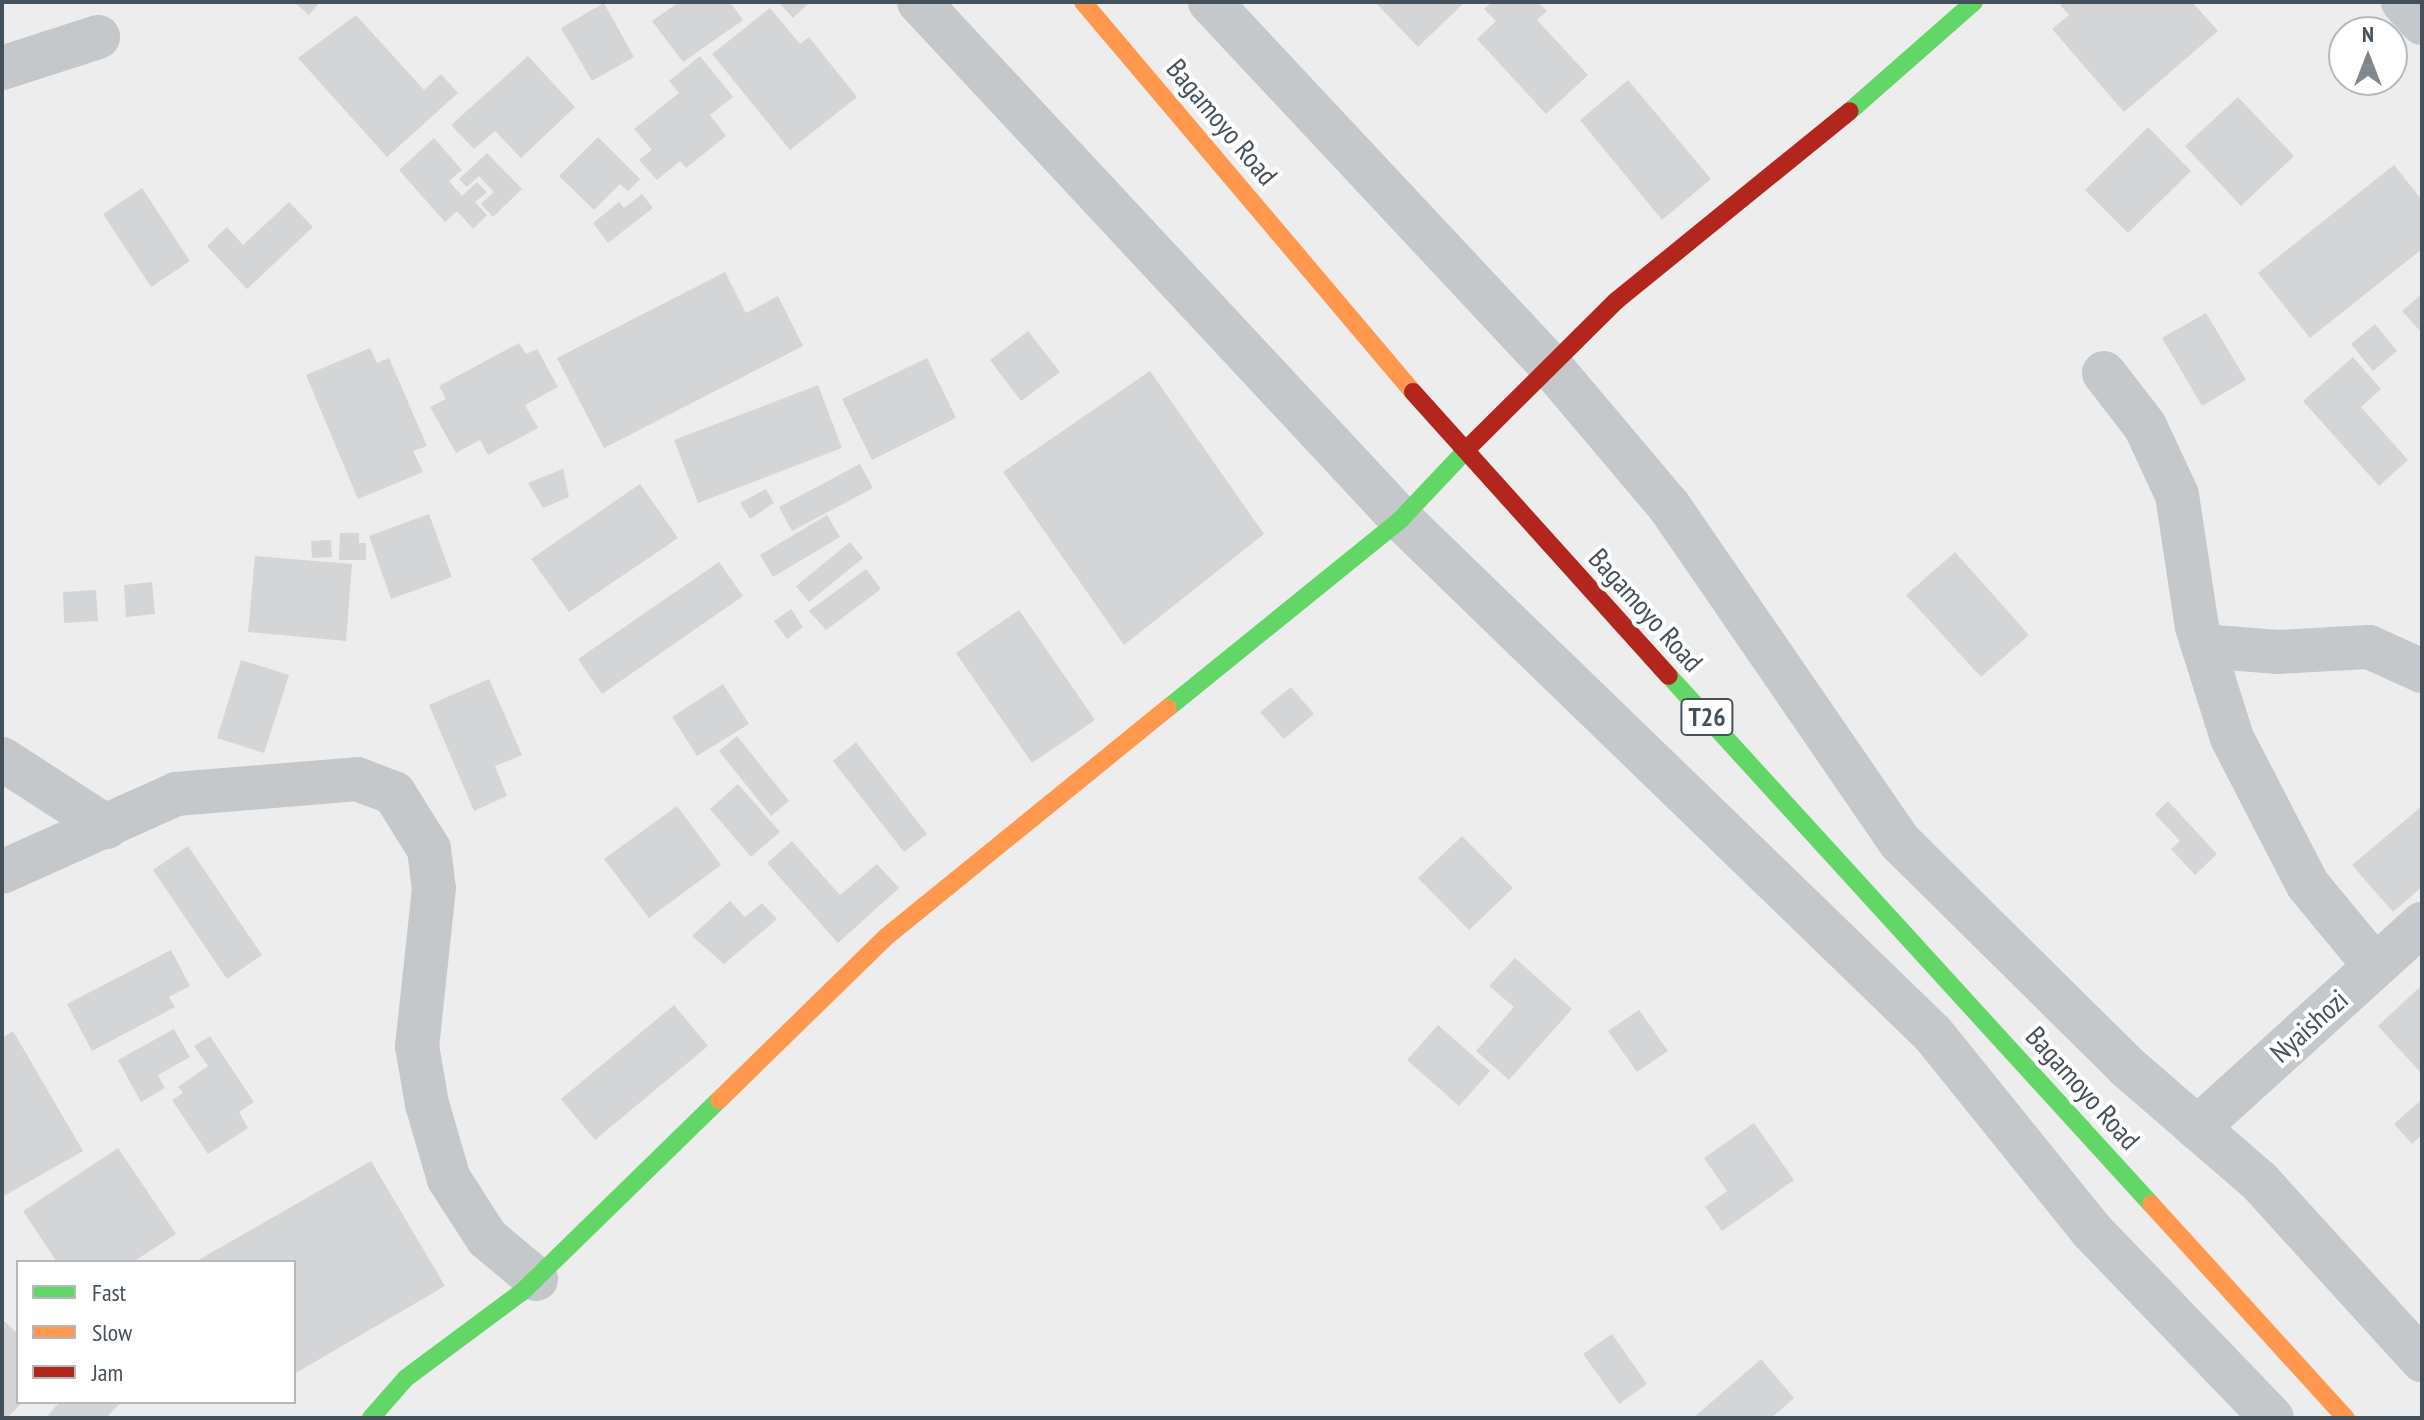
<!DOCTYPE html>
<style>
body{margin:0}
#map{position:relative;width:2424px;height:1420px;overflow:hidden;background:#eeeded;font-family:"PT Sans Narrow",sans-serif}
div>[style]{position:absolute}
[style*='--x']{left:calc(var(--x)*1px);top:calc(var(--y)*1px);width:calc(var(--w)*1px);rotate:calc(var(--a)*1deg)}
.building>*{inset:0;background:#d4d5d6}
.street>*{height:44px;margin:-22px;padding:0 22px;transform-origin:22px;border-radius:22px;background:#c5c8ca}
.fast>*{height:18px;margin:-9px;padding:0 9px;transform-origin:9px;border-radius:9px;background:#63d668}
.slow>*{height:18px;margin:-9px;padding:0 9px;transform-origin:9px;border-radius:9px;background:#ff974d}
.jam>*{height:18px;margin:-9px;padding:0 9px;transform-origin:9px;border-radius:9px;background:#b3261e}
span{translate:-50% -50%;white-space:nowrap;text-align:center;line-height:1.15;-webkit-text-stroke:8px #fff;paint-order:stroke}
.shield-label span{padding:2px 6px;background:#fff;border:2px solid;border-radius:6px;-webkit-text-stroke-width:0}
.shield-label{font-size:26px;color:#45515a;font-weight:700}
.street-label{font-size:28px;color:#45515a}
.frame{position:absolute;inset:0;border:4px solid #45515a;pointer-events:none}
.legend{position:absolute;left:16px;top:1260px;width:280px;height:144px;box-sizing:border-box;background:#fff;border:2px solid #b5b9bd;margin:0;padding:10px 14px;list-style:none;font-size:24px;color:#45515a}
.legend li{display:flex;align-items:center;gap:16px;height:40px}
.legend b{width:40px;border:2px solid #b5b9bd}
.north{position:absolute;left:2328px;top:16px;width:80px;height:80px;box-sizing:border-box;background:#fff;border:2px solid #b5b9bd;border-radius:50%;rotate:0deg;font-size:22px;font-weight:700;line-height:32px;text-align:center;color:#45515a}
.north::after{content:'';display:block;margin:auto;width:28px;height:36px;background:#80888d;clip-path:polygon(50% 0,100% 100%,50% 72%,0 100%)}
</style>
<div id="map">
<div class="building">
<div style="clip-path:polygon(294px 2px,320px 2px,309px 15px)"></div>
<div style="clip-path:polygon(679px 2px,730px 2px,743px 20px,683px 62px,652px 21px)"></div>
<div style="clip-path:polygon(778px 2px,810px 2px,793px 18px)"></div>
<div style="clip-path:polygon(1375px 2px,1465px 2px,1418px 47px)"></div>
<div style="clip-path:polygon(1492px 2px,1538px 2px,1547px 11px,1537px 20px,1588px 75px,1546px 114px,1477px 39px,1496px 21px,1484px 9px)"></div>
<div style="clip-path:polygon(2064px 2px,2192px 2px,2218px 31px,2124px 112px,2052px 29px,2069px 15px,2060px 5px)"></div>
<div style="clip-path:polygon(604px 3px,634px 57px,592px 81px,561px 28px)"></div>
<div style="clip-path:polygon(770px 8px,800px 44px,809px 37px,857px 97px,790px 150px,712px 54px)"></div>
<div style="clip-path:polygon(356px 15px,424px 90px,441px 74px,458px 93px,387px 157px,298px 58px)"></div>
<div style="clip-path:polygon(528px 56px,575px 107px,521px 158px,495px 131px,474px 149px,451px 125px)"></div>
<div style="clip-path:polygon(700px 56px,733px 97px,710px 115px,726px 136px,686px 168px,680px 161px,657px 180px,639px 160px,652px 150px,634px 129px,679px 93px,669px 81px)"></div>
<div style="clip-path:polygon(1628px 80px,1711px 179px,1662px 220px,1580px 120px)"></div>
<div style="clip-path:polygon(2238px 97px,2294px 156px,2241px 206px,2185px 146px)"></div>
<div style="clip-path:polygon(2148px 127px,2191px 171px,2128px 233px,2085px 190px)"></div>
<div style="clip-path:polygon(598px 137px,640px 179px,628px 191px,620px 184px,594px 210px,559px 176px)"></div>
<div style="clip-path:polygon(434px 138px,462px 170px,449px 181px,462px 196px,477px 182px,487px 192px,475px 202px,487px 215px,473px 229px,457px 211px,445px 222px,399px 170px)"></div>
<div style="clip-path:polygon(487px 153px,522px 189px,493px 217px,481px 204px,494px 192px,479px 176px,467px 187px,459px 179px)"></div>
<div style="clip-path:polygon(2394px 165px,2422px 200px,2422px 249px,2310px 338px,2258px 273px)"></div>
<div style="clip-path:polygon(142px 188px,190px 261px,151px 287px,103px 214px)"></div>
<div style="clip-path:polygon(642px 194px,653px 208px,608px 243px,593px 223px,619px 202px,624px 208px)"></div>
<div style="clip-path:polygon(289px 202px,313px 227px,247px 289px,207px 246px,227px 227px,243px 245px)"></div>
<div style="clip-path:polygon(725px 272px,746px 313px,778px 296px,803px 346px,604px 448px,557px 358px)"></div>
<div style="clip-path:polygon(2422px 294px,2422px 333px,2402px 311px)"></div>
<div style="clip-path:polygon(2206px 313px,2246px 380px,2202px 406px,2162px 338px)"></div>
<div style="clip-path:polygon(2375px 324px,2397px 351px,2373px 371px,2351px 344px)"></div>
<div style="clip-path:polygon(1028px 331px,1060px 372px,1021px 401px,990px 360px)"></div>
<div style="clip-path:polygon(519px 343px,526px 354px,537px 349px,558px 387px,525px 405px,538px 428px,488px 455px,480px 440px,456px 453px,430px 407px,446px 399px,439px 386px)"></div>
<div style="clip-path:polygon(370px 348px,377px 363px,389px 358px,427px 446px,413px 451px,423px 472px,358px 499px,306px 375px)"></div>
<div style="clip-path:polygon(2353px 357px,2381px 389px,2361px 407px,2408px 460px,2379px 486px,2303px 401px)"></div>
<div style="clip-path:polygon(927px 358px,956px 418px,872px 460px,842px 399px)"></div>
<div style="clip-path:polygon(1150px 371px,1264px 534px,1124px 645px,1003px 472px)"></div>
<div style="clip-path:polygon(818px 385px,842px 448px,698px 503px,674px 440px)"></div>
<div style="clip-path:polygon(860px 464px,873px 488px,792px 531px,779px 507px)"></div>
<div style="clip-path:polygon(563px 469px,569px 497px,543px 508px,528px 483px)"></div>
<div style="clip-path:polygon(640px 484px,678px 538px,569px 612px,531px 559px)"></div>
<div style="clip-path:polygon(766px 489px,774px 503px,750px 519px,740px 503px)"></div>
<div style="clip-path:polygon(429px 514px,452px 577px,391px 599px,369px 536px)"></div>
<div style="clip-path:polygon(827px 515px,840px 537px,773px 577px,760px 555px)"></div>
<div style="clip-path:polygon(340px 533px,359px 533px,359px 543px,366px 543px,366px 560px,339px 560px)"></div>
<div style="clip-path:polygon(331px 540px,332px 557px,312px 558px,311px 541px)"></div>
<div style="clip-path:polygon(850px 542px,863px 558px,809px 602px,796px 586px)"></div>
<div style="clip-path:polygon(1955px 552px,2029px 635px,1981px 677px,1906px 595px)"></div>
<div style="clip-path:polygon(255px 556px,352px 564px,346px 641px,248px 632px)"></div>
<div style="clip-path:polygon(719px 562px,743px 596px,602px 694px,578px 659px)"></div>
<div style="clip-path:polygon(866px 569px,881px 589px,826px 630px,809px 611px)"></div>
<div style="clip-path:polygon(152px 582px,155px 614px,126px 617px,124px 585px)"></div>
<div style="clip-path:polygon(96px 590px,98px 621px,64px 623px,63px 592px)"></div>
<div style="clip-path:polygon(791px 609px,803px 627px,787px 639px,774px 621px)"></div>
<div style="clip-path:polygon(1019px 610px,1095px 720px,1032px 763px,956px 653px)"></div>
<div style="clip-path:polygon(241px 660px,289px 675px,264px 753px,217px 738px)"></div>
<div style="clip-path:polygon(489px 679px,522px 755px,495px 766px,507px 796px,474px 811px,429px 705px)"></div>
<div style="clip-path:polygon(723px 684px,749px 724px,697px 756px,672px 717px)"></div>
<div style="clip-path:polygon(1291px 687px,1314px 714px,1284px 739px,1260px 712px)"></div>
<div style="clip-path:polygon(737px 736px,789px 801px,771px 816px,719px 751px)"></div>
<div style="clip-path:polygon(856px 742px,927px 834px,904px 852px,833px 761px)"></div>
<div style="clip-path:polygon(738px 784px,780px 832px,751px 857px,710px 809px)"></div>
<div style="clip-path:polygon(2168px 801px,2217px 854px,2195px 875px,2171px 849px,2180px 841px,2155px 814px)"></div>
<div style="clip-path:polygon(677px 806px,721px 865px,649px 918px,604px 859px)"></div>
<div style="clip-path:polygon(2422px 806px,2422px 887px,2393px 912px,2352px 865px)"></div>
<div style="clip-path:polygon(1462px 836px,1513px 888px,1469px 930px,1418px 878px)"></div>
<div style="clip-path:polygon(792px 841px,840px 895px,877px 864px,899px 888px,838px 943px,767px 863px)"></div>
<div style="clip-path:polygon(188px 846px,262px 955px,227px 979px,153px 870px)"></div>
<div style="clip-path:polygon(730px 901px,745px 917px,762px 903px,777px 919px,724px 964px,692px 936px)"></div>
<div style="clip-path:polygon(171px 950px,190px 986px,169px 997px,175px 1007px,92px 1051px,67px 1004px)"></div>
<div style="clip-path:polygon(1515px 958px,1572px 1009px,1509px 1080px,1476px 1051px,1514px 1007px,1489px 986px)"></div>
<div style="clip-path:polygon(2422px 985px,2422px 1074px,2378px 1026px)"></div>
<div style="clip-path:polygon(674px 1005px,708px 1046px,595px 1140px,561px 1099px)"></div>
<div style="clip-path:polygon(1639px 1010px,1668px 1051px,1637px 1072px,1608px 1031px)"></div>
<div style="clip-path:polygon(1438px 1025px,1490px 1071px,1459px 1106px,1407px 1060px)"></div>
<div style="clip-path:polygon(174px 1029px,190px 1057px,158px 1075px,165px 1088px,141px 1102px,118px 1060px)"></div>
<div style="clip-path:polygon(13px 1031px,83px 1151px,2px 1197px,2px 1038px)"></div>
<div style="clip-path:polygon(210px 1036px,254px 1102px,239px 1112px,248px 1128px,208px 1154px,172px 1100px,183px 1093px,178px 1087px,208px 1066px,194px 1046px)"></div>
<div style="clip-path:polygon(2422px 1099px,2422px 1135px,2412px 1144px,2394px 1124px)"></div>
<div style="clip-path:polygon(1754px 1123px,1794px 1180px,1722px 1231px,1705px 1207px,1727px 1191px,1704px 1158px)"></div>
<div style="clip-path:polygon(118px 1148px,176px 1234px,133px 1262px,57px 1262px,23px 1211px)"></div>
<div style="clip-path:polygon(371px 1161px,445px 1286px,294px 1374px,294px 1262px,195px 1262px)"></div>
<div style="clip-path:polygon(2px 1319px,18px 1334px,18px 1402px,23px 1402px,7px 1418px,2px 1418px)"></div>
<div style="clip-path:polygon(1612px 1334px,1647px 1384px,1619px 1404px,1583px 1354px)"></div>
<div style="clip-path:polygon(1761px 1359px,1794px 1398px,1771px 1418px,1693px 1418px)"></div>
<div style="clip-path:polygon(60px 1402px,121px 1402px,106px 1418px,51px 1418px,48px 1415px)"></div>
</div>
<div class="street">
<div style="--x:919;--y:2;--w:707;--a:47.01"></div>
<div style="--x:1401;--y:519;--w:740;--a:44.07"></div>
<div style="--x:1933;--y:1034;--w:252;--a:51.1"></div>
<div style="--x:2091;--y:1230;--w:261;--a:46.1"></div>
<div style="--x:1210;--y:2;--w:495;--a:46.9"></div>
<div style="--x:1548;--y:363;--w:187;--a:49.8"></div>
<div style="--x:1669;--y:506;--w:408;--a:55.5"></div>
<div style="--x:1900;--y:842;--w:317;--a:44.7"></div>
<div style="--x:2125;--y:1065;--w:179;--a:40.9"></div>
<div style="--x:2260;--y:1182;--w:241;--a:47.7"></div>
<div style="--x:2403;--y:2;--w:28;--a:48"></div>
<div style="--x:2;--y:68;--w:101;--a:-17.9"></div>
<div style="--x:2104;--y:373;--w:67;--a:52.3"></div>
<div style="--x:2145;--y:426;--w:76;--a:65.1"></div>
<div style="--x:2177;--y:495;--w:134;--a:81.4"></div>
<div style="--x:2197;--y:627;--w:116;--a:72.5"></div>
<div style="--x:2232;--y:738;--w:165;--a:62.7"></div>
<div style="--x:2308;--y:885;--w:105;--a:50.4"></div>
<div style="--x:2203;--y:646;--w:75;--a:4.6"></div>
<div style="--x:2278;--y:652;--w:91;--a:-3.1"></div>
<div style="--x:2369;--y:647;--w:58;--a:24.4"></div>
<div style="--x:2;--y:759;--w:125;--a:32.9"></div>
<div style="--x:2;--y:872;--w:191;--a:-24.1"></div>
<div style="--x:176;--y:794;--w:182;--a:-4.7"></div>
<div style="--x:357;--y:779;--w:40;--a:21"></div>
<div style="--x:394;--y:793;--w:66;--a:58"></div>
<div style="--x:429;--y:849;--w:39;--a:83"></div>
<div style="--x:434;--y:888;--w:159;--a:96.1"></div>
<div style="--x:417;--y:1046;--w:59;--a:80.2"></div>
<div style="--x:427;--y:1104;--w:78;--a:73.7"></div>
<div style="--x:449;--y:1179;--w:70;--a:57.2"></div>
<div style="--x:487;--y:1238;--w:64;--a:39.9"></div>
<div style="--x:2197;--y:1128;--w:304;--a:-42.2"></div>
</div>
<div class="fast">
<div style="--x:1850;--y:111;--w:165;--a:-41.3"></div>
<div style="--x:1669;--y:676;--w:715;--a:47.61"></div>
<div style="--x:1168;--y:708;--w:300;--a:-39"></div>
<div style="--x:1401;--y:519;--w:102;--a:-46.6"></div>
<div style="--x:371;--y:1418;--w:53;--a:-48.8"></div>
<div style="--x:406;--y:1378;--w:144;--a:-36.6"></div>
<div style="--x:522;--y:1292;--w:275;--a:-44.3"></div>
</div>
<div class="slow">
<div style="--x:1083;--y:2;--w:511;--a:49.76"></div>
<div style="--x:719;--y:1100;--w:233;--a:-44.3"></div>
<div style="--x:886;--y:937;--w:363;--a:-39.1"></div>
<div style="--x:2151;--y:1204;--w:290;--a:47.7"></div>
</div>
<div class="jam">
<div style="--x:1413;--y:392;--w:382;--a:48"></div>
<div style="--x:1471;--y:445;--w:204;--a:-44.8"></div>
<div style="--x:1616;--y:301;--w:301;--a:-39.1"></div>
</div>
<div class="shield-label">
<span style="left:1707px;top:717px">T26</span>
</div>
<div class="street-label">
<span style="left:1222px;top:122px;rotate:50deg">Bagamoyo Road</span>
<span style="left:1646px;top:610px;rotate:48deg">Bagamoyo Road</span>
<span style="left:2309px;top:1026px;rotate:-42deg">Nyaishozi</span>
<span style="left:2083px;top:1088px;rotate:48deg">Bagamoyo Road</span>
</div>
<div class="frame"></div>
<ul class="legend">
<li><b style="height:10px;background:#63d668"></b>Fast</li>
<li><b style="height:10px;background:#ff974d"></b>Slow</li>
<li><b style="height:10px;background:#b3261e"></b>Jam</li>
</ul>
<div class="north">N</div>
</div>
